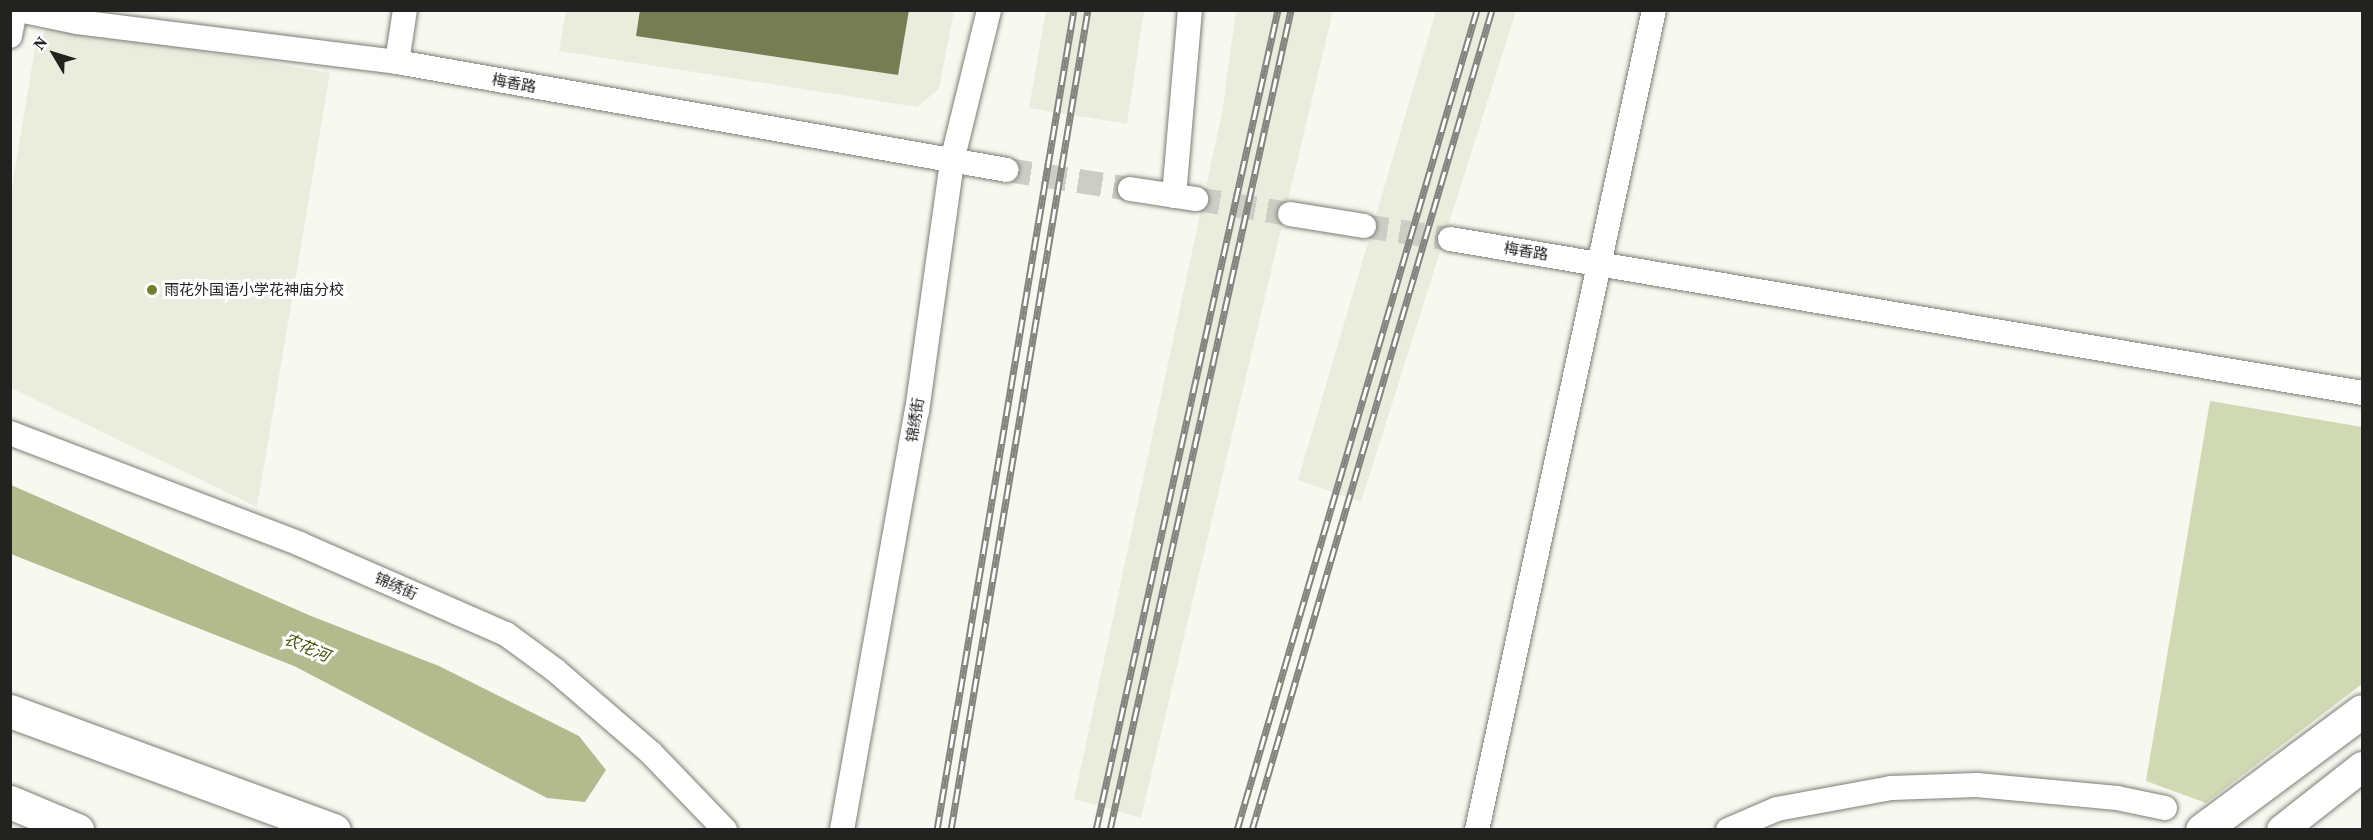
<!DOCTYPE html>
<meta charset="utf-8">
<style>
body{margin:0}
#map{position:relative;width:2373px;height:840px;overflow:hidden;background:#f7f9f0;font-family:"Source Serif 4","Noto Sans SC",serif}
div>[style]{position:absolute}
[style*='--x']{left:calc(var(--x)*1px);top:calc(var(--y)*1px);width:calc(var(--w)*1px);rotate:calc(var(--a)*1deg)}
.built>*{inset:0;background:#eaeddd}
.green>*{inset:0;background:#d1d8b4}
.water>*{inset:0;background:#b2ba8e}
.building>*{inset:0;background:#767d53}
.minor-tunnel>*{height:24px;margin-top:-12px;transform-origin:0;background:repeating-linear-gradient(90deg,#cccec6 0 24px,transparent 0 36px)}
.roads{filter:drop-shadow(0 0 2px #7c7e76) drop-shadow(0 0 2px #7c7e76)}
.minor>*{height:24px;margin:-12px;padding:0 12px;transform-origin:12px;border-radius:12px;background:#fff}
.major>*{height:30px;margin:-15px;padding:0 15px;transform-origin:15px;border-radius:15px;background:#fff}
.highway>*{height:33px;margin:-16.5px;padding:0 16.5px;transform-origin:16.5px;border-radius:16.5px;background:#fff}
.rail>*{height:7px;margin-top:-3.5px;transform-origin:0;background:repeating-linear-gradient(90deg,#fff 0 14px,#82847e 0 28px);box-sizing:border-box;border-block:2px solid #82847e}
.dots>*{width:16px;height:16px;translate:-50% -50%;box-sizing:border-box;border:3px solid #fff;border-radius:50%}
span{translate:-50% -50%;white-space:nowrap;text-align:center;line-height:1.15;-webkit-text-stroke:6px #fff;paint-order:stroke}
.street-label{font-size:15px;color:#222320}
.poi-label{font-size:15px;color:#222320}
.left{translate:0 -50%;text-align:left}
.water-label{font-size:16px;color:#485005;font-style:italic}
.frame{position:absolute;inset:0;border:12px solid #222320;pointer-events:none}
.north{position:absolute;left:24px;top:24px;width:60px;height:60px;-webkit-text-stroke:4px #fff;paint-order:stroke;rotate:308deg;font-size:16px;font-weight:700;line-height:24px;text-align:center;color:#222320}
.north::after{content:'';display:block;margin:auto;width:21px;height:27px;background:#222320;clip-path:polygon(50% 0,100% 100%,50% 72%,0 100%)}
</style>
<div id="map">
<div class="built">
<div style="clip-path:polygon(1046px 10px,1144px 11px,1127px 124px,1029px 108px)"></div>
<div style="clip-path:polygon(566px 11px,954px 11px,939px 89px,917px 107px,559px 51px)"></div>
<div style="clip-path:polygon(1236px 11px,1333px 11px,1141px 818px,1074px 799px,1222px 113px)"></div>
<div style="clip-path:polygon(1436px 11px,1516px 11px,1361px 502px,1298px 480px)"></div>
<div style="clip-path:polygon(52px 25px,330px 73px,257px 507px,11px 388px,11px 192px,36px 41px)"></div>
</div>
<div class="green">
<div style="clip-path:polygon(2210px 401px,2362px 427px,2362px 684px,2206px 803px,2146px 781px)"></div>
</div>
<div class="water">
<div style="clip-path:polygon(11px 485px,311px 616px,439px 666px,579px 736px,606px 770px,585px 802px,547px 798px,294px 666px,11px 554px)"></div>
</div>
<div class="building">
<div style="clip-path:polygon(640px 10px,909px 10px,898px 75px,636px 36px)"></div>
</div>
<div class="minor-tunnel">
<div style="--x:1007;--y:170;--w:124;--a:8.8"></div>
<div style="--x:1196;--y:199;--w:95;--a:9.1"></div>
<div style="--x:1364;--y:226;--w:87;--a:8.6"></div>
</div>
<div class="roads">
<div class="minor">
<div style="--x:19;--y:10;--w:59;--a:11.7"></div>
<div style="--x:77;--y:22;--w:322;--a:7.1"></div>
<div style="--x:397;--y:62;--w:619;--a:10.04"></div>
<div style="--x:10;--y:36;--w:26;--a:-79"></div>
<div style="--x:397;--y:62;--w:53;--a:-81.3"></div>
<div style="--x:1130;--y:189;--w:67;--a:8.6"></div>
<div style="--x:1174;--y:196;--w:187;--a:-85.1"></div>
<div style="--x:1290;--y:214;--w:75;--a:9.2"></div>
<div style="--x:1450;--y:239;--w:925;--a:9.58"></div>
<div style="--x:10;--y:433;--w:311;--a:20.9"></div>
<div style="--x:300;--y:544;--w:225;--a:23.6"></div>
<div style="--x:506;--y:634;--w:61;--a:36.3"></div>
<div style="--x:555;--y:670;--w:127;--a:40.8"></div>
<div style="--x:651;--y:753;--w:107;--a:46.1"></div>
<div style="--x:842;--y:830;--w:426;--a:-79.9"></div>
<div style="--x:917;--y:411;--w:252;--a:-82"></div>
<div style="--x:952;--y:161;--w:155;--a:-76.2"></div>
<div style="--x:1477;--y:830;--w:839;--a:-77.82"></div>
<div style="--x:1728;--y:830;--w:53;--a:-23.2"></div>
<div style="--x:1777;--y:809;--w:116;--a:-10.4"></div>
<div style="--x:1891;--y:788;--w:86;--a:-2"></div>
<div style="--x:1977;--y:785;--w:141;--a:5.3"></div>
<div style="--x:2117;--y:798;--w:49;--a:11.8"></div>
</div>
<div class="major">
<div style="--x:2282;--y:830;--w:102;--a:-38.2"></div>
</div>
<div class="highway">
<div style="--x:10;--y:711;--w:345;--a:20.2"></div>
<div style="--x:10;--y:802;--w:73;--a:22.7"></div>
<div style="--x:2202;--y:830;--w:199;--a:-36.6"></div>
</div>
</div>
<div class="rail">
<div style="--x:937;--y:830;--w:831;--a:-80.52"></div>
<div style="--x:951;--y:830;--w:831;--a:-80.52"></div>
<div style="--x:1096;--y:830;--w:840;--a:-77.49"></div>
<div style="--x:1110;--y:830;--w:840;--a:-77.55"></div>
<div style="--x:1237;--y:830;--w:854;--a:-73.69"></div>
<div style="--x:1252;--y:830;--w:854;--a:-73.69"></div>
</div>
<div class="dots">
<div style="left:152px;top:290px;background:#737e2a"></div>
</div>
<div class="street-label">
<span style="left:514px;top:83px;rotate:10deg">梅香路</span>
<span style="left:1526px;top:251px;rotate:9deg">梅香路</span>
<span style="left:915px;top:420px;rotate:-81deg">锦绣街</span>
<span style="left:396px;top:586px;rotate:24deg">锦绣街</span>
</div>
<div class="poi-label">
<span class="left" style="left:164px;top:290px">雨花外国语小学花神庙分校</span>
</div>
<div class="water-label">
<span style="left:307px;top:647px;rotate:23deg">农花河</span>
</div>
<div class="frame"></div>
<div class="north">N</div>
</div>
